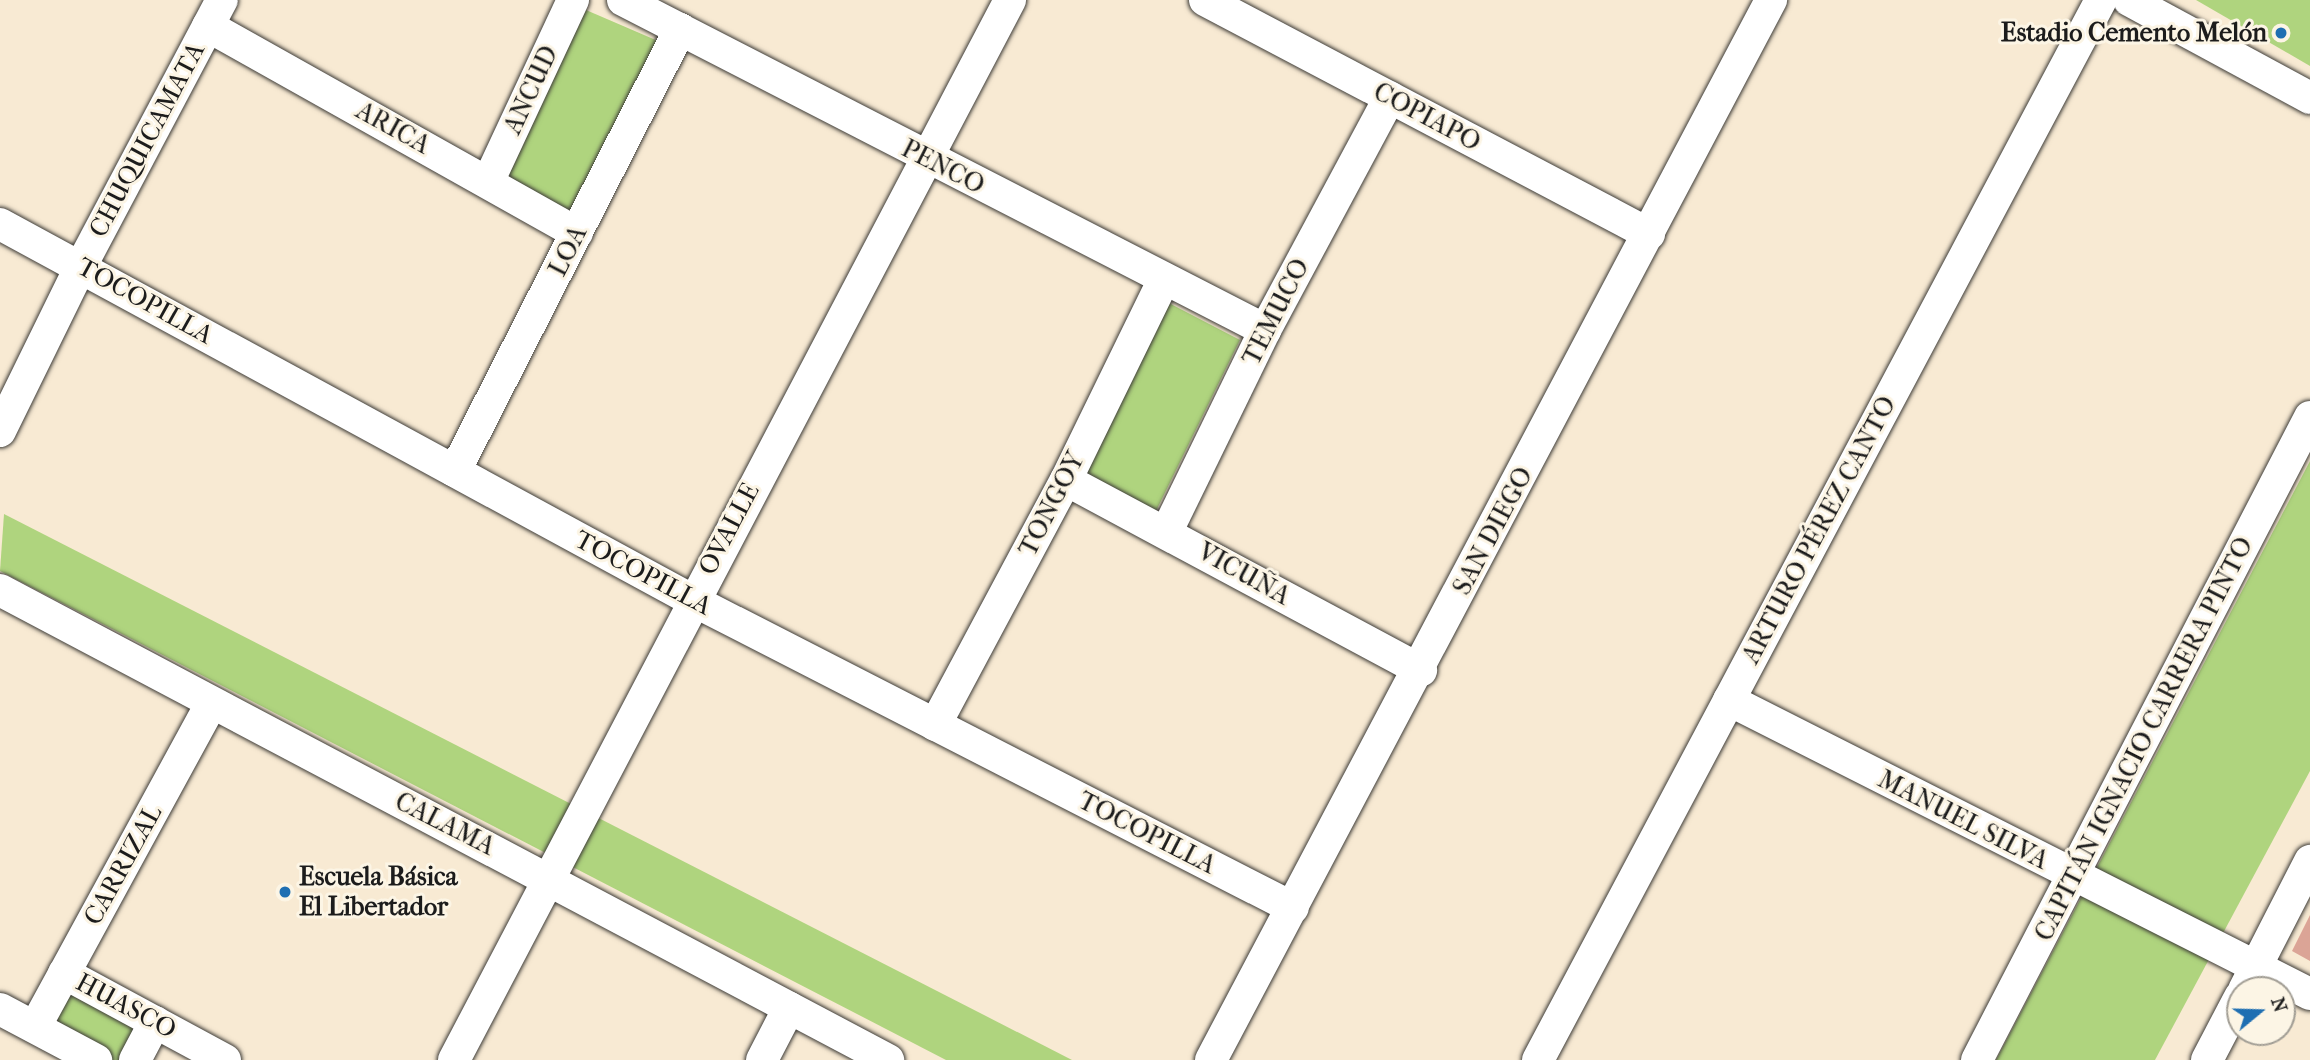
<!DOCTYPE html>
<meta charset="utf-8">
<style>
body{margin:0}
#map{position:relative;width:2310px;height:1060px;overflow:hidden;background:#f8ead3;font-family:"IM FELL French Canon",serif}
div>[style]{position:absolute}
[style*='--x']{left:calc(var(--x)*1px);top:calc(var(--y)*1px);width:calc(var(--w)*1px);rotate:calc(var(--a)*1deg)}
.green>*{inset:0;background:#afd47e}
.building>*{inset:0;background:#dba496}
.roads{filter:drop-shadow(0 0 2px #3d3b37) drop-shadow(0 0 2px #3d3b37)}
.minor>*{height:32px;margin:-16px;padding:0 16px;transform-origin:16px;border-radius:16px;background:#fff}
.dots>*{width:19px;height:19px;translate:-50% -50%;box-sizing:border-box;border:4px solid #fcf5e5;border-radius:50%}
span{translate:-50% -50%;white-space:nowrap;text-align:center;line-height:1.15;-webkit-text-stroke:6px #fcf5e5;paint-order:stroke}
.poi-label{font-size:26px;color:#1c1c1c;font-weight:700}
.right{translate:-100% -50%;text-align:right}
.left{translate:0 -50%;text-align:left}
.street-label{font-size:26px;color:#1c1c1c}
.north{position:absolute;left:2226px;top:976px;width:70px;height:70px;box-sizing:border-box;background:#fcf5e5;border:2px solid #a29e95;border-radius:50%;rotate:71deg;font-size:19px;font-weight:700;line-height:28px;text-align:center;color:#1c1c1c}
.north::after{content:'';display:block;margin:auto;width:24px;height:32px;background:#1f6fb2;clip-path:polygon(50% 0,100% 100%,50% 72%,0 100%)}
</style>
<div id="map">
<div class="green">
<div style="clip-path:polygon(2196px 0,2310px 0,2310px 66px)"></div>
<div style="clip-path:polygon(586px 10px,658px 41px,575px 217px,503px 174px)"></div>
<div style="clip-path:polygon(1167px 302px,1240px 340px,1156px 511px,1083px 473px)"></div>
<div style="clip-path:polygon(2310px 461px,2310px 771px,2155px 1060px,1996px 1060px)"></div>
<div style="clip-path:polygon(4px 514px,1072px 1060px,946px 1060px,0 571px)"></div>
<div style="clip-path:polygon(71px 984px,145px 1022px,127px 1060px,110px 1060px,46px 1025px)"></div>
</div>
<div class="building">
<div style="clip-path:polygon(2310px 915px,2310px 961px,2292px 951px)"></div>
</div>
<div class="roads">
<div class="minor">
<div style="--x:623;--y:0;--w:722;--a:27.2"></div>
<div style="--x:1205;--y:0;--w:502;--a:27.79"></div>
<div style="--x:2129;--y:0;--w:206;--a:28.4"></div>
<div style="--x:208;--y:26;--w:423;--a:29.3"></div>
<div style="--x:489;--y:180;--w:199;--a:-65"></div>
<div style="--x:0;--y:224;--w:788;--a:28.52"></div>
<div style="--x:692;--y:600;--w:675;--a:27.13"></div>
<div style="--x:0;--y:431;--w:184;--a:-63.9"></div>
<div style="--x:81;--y:266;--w:301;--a:-62.1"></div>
<div style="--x:455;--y:471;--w:496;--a:-63"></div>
<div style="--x:1066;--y:480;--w:403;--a:28.2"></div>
<div style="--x:1167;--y:531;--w:224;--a:-64"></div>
<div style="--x:1265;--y:330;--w:264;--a:-61.8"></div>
<div style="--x:0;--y:590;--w:1005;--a:27.89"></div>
<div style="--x:1729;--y:700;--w:651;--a:26.84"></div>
<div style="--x:935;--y:725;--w:278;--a:-61.9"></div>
<div style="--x:1066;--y:480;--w:224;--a:-64"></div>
<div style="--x:64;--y:973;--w:183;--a:28.4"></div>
<div style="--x:2244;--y:990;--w:145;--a:-62.9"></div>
<div style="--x:0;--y:1009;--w:109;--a:28"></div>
<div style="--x:35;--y:1027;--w:369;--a:-61.4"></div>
<div style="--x:135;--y:1060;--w:43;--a:-62.2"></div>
<div style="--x:454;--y:1060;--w:1197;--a:-62.32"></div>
<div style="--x:762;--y:1060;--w:59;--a:-62.6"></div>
<div style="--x:1211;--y:1060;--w:1199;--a:-62.15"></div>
<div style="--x:1538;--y:1060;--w:1200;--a:-62.03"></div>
<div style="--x:1977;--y:1060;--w:724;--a:-62.62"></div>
<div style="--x:2207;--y:1060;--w:71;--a:-62.4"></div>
</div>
</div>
<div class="dots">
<div style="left:2281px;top:33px;background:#1f6fb2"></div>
<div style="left:285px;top:892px;background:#1f6fb2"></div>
</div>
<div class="poi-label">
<span class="right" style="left:2267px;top:33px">Estadio Cemento Melón</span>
<span class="left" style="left:299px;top:892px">Escuela Básica<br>El Libertador</span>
</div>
<div class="street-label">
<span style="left:531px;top:90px;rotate:-65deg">ANCUD</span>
<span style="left:1427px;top:117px;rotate:28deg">COPIAPO</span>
<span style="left:393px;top:128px;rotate:29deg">ARICA</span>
<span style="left:147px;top:140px;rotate:-62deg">CHUQUICAMATA</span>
<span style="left:943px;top:167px;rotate:27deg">PENCO</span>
<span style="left:568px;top:251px;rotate:-63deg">LOA</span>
<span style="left:145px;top:301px;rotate:29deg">TOCOPILLA</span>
<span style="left:1276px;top:312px;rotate:-63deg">TEMUCO</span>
<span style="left:1052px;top:504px;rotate:-63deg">TONGOY</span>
<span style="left:729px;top:529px;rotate:-62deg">OVALLE</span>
<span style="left:1819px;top:530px;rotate:-62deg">ARTURO PÉREZ CANTO</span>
<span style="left:1493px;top:531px;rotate:-62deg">SAN DIEGO</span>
<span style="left:643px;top:573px;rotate:28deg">TOCOPILLA</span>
<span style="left:1244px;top:574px;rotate:29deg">VICUÑA</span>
<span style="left:2144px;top:739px;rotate:-63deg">CAPITÁN IGNACIO CARRERA PINTO</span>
<span style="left:1963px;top:820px;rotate:27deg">MANUEL SILVA</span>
<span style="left:445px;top:824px;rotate:27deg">CALAMA</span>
<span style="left:1147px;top:833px;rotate:27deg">TOCOPILLA</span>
<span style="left:123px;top:865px;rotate:-61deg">CARRIZAL</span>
<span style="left:126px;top:1006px;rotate:28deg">HUASCO</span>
</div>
<div class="north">N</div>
</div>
